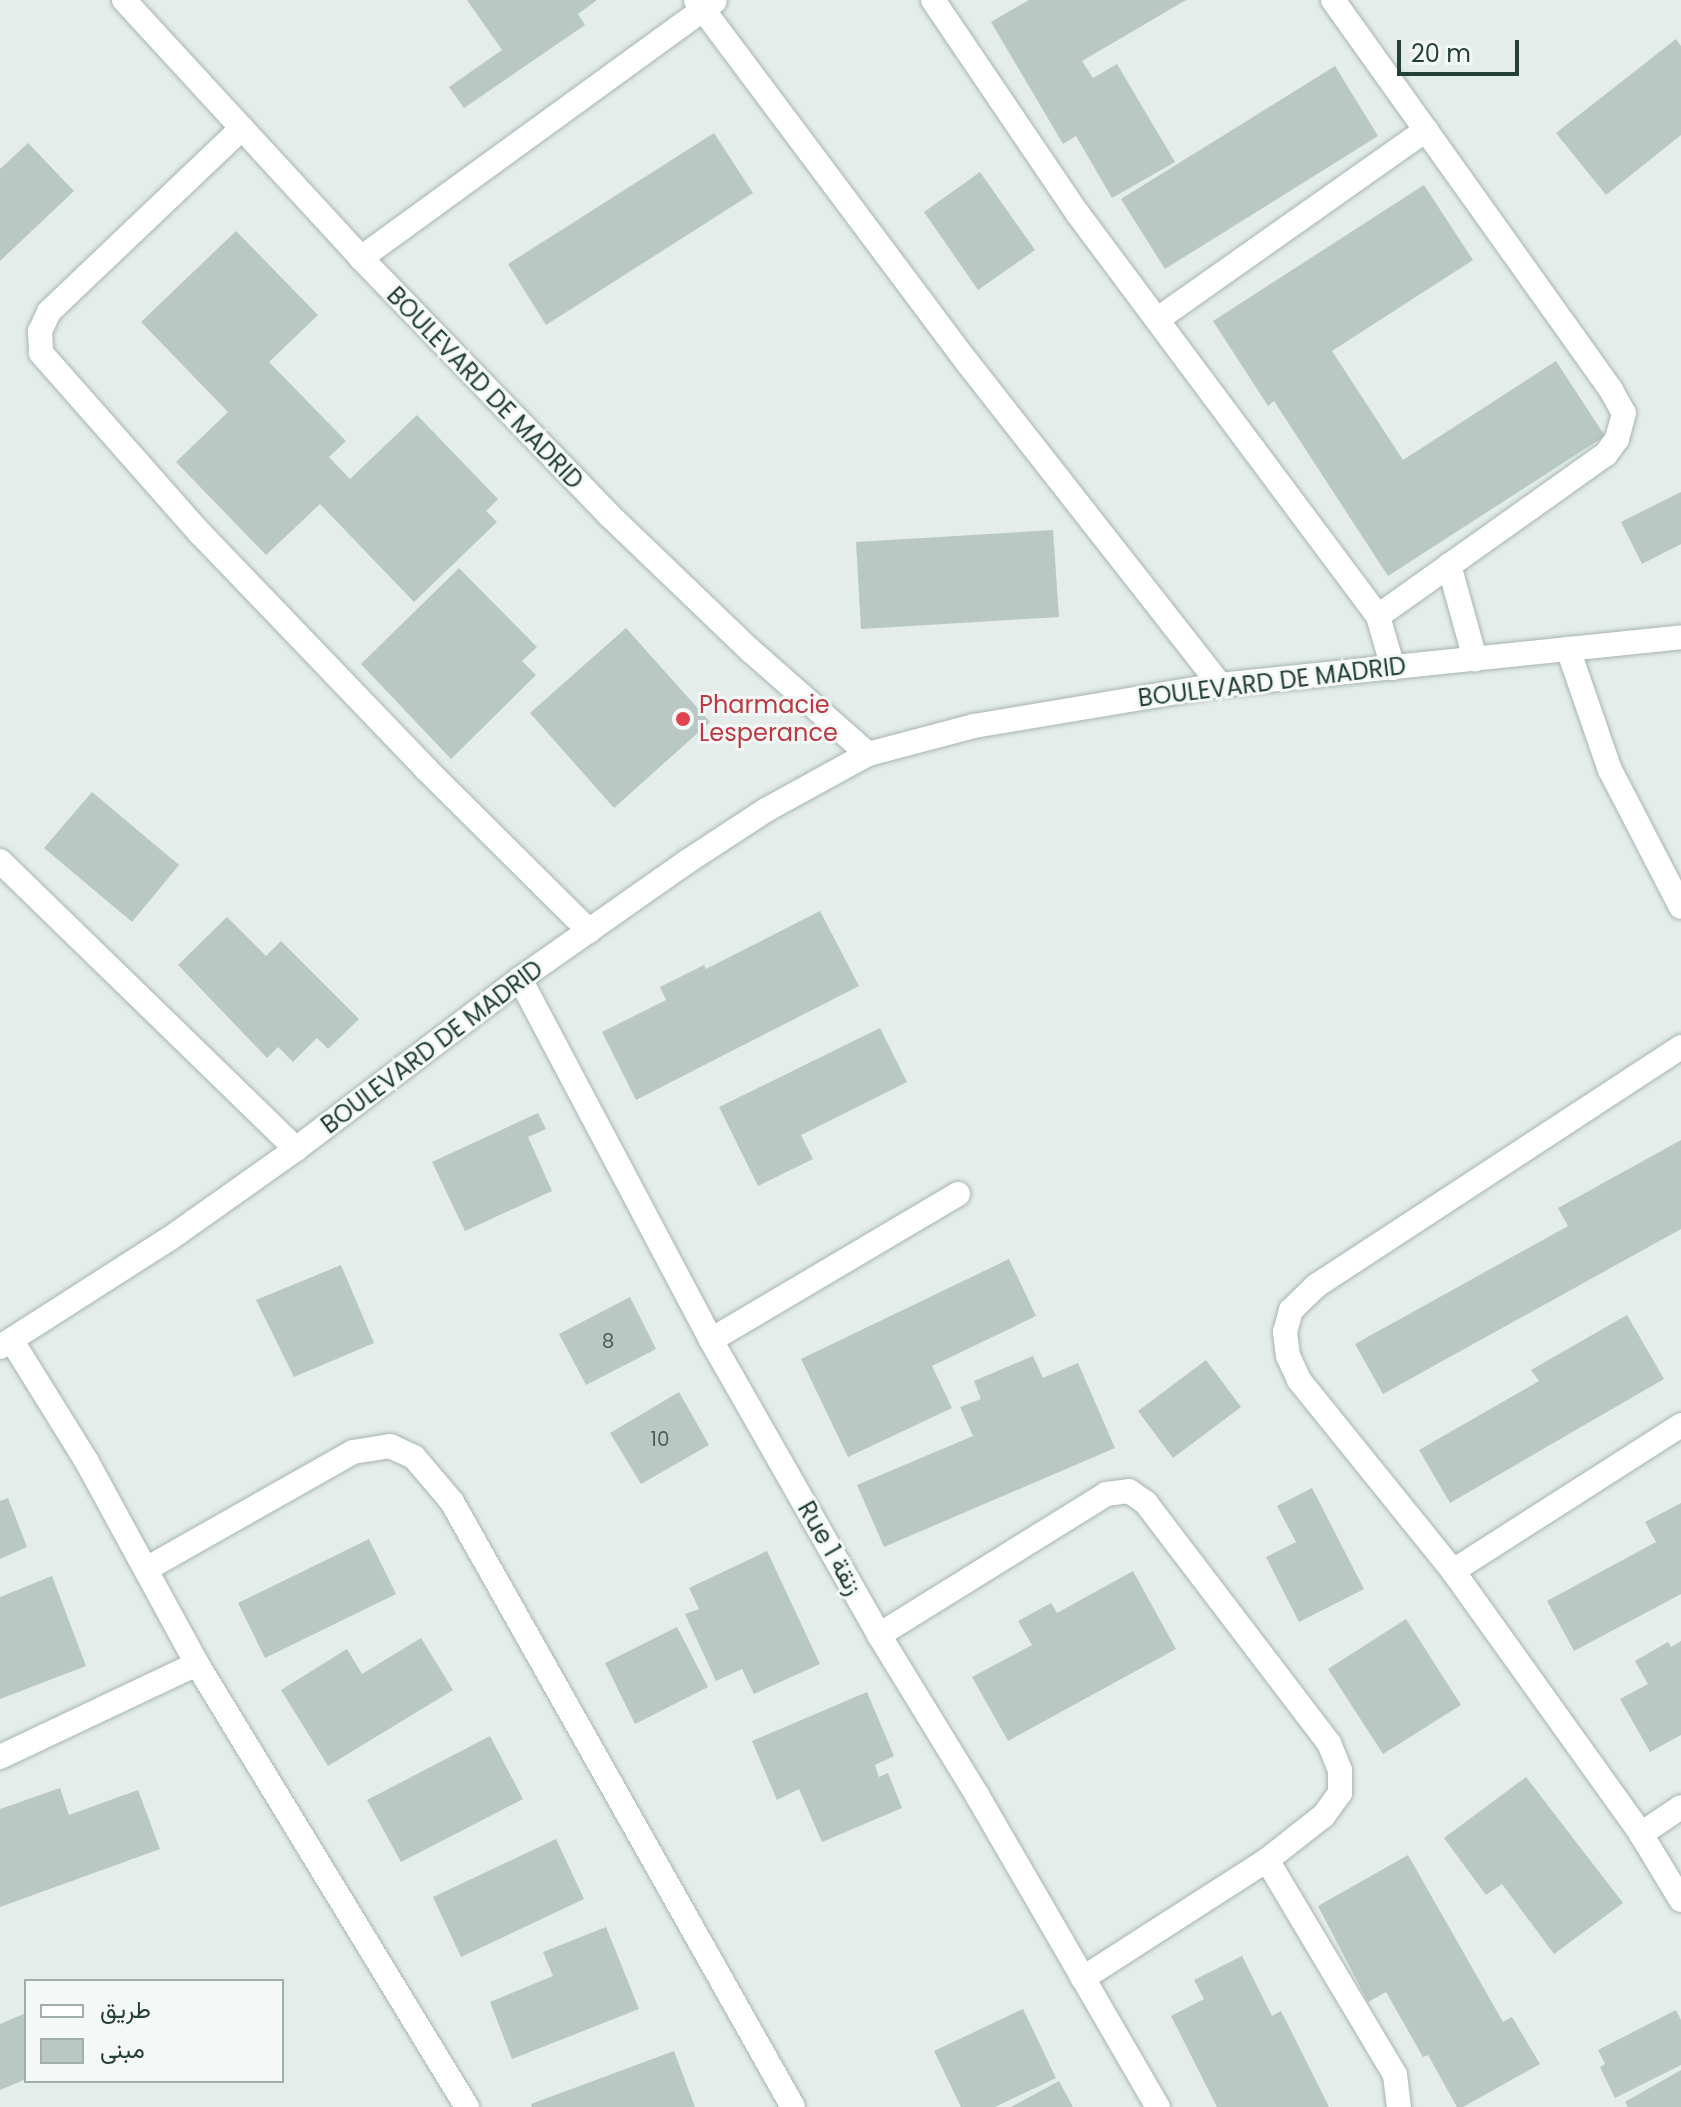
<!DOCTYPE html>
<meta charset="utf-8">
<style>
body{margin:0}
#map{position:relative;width:1681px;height:2107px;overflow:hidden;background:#e4ede9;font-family:Poppins,Vazirmatn,sans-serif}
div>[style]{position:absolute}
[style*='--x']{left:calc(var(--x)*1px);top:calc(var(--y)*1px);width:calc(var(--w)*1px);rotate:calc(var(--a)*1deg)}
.building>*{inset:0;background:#b9c8c2}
.roads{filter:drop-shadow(0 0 2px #a6b5b0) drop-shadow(0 0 2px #a6b5b0)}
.minor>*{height:24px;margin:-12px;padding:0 12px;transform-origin:12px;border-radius:12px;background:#fff}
.dots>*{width:22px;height:22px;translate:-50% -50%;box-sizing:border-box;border:4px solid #f4f9f7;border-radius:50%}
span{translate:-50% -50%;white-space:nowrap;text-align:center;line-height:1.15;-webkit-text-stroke:6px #f4f9f7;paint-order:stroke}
.number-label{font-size:20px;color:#48615a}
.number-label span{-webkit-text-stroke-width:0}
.street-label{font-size:24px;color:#233f37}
.health-label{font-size:24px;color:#be3a42}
.left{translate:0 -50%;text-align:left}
.legend{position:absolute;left:24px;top:1979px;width:260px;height:104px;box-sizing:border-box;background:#f4f9f7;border:2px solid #a0afaa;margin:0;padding:10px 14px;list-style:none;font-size:24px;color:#233f37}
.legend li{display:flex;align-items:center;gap:16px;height:40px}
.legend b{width:40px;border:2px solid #a0afaa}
.scale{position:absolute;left:1397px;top:40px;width:122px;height:36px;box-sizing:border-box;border:4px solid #233f37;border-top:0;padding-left:10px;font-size:24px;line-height:28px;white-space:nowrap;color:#233f37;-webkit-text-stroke:6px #f4f9f7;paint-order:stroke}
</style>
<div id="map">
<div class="building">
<div style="clip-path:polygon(467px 0,597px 0,578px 14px,585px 25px,464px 108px,449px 87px,502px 50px)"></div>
<div style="clip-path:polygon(1029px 0,1186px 0,1082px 61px,1093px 78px,1117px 64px,1175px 162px,1112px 198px,1076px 136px,1063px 144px,991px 22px)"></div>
<div style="clip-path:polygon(1676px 39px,1681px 46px,1681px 135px,1606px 195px,1556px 133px)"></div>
<div style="clip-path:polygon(1335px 66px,1378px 136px,1165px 269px,1121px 199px)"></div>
<div style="clip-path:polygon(714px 133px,753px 193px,546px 325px,508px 264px)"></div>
<div style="clip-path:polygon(28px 143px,74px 191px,0 261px,0 169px)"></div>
<div style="clip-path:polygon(980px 172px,1035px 250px,978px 290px,924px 212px)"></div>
<div style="clip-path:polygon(1424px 185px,1473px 260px,1332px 351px,1403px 460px,1556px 361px,1605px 436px,1388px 576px,1274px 401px,1268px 406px,1213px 321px)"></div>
<div style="clip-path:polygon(236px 231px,318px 315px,269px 362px,346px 441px,329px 457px,350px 479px,417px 415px,498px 499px,486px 511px,497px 522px,414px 602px,320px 504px,266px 555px,176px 462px,228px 412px,141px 322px)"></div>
<div style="clip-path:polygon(1681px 492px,1681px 544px,1642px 564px,1621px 522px)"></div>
<div style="clip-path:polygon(1053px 530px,1059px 617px,861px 629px,856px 542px)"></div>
<div style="clip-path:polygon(459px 568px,537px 647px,522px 661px,536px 675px,451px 759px,361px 664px)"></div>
<div style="clip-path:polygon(626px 628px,710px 722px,614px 808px,530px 713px)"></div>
<div style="clip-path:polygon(92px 792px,179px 865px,132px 922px,44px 848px)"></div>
<div style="clip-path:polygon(820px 911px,859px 986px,636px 1100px,602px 1032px,666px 1000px,660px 987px,704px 965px,706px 969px)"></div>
<div style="clip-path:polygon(227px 917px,266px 956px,281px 941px,359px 1019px,328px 1049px,317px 1038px,293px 1062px,278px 1047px,267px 1058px,178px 965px)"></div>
<div style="clip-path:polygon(880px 1028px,907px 1082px,801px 1135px,813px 1159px,758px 1186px,719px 1107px)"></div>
<div style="clip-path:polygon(538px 1113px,546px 1129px,528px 1137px,552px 1191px,465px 1231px,432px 1162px)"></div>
<div style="clip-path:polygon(1681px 1140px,1681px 1229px,1383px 1394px,1355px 1344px,1568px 1226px,1558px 1208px)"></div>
<div style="clip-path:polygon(1009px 1259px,1036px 1316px,932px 1366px,952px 1408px,848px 1457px,801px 1359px)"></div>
<div style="clip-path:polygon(341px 1265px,374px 1343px,294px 1377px,256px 1300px)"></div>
<div style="clip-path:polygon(630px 1297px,656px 1349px,586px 1385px,559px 1334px)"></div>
<div style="clip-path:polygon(1627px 1315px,1664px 1379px,1450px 1503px,1419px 1450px,1539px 1381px,1531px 1370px)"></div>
<div style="clip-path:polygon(1033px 1356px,1043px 1378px,1078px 1363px,1115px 1448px,884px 1547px,857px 1485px,973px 1436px,960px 1407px,981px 1399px,974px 1381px)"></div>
<div style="clip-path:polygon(1206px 1360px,1241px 1407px,1173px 1458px,1138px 1411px)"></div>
<div style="clip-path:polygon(679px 1392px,709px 1445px,641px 1484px,610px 1433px)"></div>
<div style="clip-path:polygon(1312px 1488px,1364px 1589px,1299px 1622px,1266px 1557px,1296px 1542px,1277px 1506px)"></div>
<div style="clip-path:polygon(8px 1498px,27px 1547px,0 1559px,0 1501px)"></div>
<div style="clip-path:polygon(1681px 1503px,1681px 1594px,1574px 1651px,1547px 1601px,1656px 1542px,1645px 1522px)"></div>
<div style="clip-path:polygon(369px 1539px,396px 1594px,265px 1658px,238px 1603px)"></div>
<div style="clip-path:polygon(767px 1551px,820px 1664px,754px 1694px,742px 1669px,716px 1681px,685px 1614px,699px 1609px,689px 1588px)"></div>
<div style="clip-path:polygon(1133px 1571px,1176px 1649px,1008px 1741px,972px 1677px,1032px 1645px,1018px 1621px,1051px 1603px,1057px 1613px)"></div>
<div style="clip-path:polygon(52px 1576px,86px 1666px,0 1699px,0 1597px)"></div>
<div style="clip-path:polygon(1406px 1619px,1461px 1705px,1383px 1754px,1328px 1669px)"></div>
<div style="clip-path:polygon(677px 1627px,708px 1687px,635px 1724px,605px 1663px)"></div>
<div style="clip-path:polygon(421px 1638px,453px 1690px,328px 1766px,281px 1690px,347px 1649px,362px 1674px)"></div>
<div style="clip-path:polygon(1681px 1641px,1681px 1735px,1650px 1752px,1620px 1699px,1648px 1684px,1635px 1661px,1668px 1642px,1671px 1647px)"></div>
<div style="clip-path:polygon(867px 1692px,894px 1756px,875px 1765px,879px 1777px,888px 1773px,902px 1808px,822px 1842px,799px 1789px,777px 1800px,752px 1741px)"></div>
<div style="clip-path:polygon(490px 1736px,523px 1799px,401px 1862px,367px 1800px)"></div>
<div style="clip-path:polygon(1526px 1777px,1623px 1903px,1554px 1954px,1502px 1884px,1486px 1895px,1444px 1838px)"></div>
<div style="clip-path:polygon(60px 1788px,69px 1815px,138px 1790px,160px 1849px,0 1907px,0 1809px)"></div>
<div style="clip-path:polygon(556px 1839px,584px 1899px,461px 1957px,433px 1897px)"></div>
<div style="clip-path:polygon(1408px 1855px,1503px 2022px,1512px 2017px,1540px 2064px,1463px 2107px,1457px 2107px,1428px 2055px,1423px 2057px,1386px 1992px,1368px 2002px,1318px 1906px)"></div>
<div style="clip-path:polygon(606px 1927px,639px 2009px,512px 2059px,490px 2002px,553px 1976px,543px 1952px)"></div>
<div style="clip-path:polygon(1242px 1956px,1272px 2016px,1281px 2011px,1329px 2107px,1217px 2107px,1171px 2016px,1204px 1999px,1194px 1980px)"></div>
<div style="clip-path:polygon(1023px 2009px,1056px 2078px,995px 2107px,961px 2107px,934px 2051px)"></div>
<div style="clip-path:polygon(1676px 2010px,1681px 2020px,1681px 2065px,1615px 2098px,1600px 2067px,1605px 2064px,1598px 2050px)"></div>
<div style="clip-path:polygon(26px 2013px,26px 2079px,0 2090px,0 2024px)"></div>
<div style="clip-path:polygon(674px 2051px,695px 2107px,532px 2107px,531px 2104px)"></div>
<div style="clip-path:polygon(1681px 2070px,1681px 2107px,1628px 2107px,1625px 2102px)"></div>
<div style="clip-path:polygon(1059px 2081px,1073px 2107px,1011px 2107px)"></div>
</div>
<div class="roads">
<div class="minor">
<div style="--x:124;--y:0;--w:350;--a:47.4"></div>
<div style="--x:361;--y:258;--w:357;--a:46"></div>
<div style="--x:609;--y:515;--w:197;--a:43.8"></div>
<div style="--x:751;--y:651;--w:156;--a:41.4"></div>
<div style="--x:696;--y:0;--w:452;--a:53.2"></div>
<div style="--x:967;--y:362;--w:410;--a:51.9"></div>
<div style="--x:933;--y:0;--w:258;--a:55.9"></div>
<div style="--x:1078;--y:214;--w:502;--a:53.27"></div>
<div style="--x:1378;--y:616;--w:54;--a:73.9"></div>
<div style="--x:1333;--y:0;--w:479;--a:54.5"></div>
<div style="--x:1611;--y:390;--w:26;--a:61"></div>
<div style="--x:1624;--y:413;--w:27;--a:105"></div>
<div style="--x:1617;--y:439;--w:19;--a:126"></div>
<div style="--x:1606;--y:454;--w:280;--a:144.6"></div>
<div style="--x:242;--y:128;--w:267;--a:136.4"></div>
<div style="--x:49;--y:312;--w:21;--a:115"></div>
<div style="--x:40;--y:331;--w:22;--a:87"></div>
<div style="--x:41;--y:353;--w:239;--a:48.6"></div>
<div style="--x:199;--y:532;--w:328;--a:46.2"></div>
<div style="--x:426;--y:769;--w:230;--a:44.8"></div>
<div style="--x:361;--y:258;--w:437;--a:-36"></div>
<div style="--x:1158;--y:319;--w:328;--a:-35.2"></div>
<div style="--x:1449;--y:565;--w:98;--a:74.5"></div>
<div style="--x:1568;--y:649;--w:128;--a:70.9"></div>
<div style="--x:1610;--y:770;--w:154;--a:62.6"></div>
<div style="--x:0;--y:861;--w:413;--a:44.2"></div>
<div style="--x:520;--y:979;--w:408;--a:62.1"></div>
<div style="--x:711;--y:1340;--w:339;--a:60.3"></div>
<div style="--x:879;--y:1635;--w:188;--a:58.5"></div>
<div style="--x:977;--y:1795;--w:361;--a:59.9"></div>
<div style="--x:1681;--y:1047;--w:435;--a:146.8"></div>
<div style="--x:1317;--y:1285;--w:36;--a:136"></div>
<div style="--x:1291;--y:1310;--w:23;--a:105"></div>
<div style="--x:1285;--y:1332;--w:24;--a:83"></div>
<div style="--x:1288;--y:1356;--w:26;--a:65"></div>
<div style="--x:1299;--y:1380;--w:245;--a:51.1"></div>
<div style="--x:1453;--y:1571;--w:323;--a:54.4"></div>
<div style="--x:1641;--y:1834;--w:77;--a:58.8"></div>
<div style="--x:711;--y:1340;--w:287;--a:-30.6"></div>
<div style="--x:12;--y:1341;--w:142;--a:58.2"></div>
<div style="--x:87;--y:1462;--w:230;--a:61.4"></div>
<div style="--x:197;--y:1664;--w:519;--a:58.64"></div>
<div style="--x:0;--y:1347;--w:201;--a:-32.6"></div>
<div style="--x:169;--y:1239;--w:156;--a:-35.3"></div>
<div style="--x:296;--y:1149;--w:281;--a:-37.2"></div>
<div style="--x:520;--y:979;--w:202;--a:-35.1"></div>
<div style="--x:685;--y:863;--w:97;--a:-33.2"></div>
<div style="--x:766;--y:810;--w:116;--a:-28.8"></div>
<div style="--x:868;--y:754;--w:110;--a:-14.8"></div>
<div style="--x:974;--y:726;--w:249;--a:-9.5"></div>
<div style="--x:1220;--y:685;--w:463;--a:-5.9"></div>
<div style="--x:148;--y:1568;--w:236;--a:-29.5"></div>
<div style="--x:353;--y:1452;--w:37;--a:-9"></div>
<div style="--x:390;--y:1446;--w:26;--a:25"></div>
<div style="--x:414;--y:1457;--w:59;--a:49.8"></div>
<div style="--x:452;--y:1502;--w:694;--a:60.59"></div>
<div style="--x:1453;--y:1571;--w:271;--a:-32.6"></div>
<div style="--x:879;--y:1635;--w:267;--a:-31.8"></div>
<div style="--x:1106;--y:1494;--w:23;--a:-7"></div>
<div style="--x:1129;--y:1491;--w:21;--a:35"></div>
<div style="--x:1146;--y:1503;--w:302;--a:52.7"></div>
<div style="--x:1329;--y:1743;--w:29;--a:68"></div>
<div style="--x:1340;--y:1770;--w:23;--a:90"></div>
<div style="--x:1340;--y:1793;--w:29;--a:126"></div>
<div style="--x:1323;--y:1816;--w:71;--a:141.8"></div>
<div style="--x:1267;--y:1860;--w:219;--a:147.3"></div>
<div style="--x:0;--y:1757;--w:218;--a:-25.3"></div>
<div style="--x:1641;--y:1834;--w:48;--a:-34"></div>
<div style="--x:1267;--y:1860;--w:250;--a:59.2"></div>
<div style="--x:1395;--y:2075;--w:32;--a:83"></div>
</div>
</div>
<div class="dots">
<div style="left:683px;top:719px;background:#e0444e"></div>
</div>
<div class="number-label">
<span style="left:608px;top:1341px">8</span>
<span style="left:660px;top:1439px">10</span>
</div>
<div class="street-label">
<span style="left:485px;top:388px;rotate:46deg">BOULEVARD DE MADRID</span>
<span style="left:1272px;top:682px;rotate:-7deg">BOULEVARD DE MADRID</span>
<span style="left:432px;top:1047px;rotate:-37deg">BOULEVARD DE MADRID</span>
<span style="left:830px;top:1548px;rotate:60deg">Rue 1 زنقة</span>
</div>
<div class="health-label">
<span class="left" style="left:699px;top:719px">Pharmacie<br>Lesperance</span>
</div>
<ul class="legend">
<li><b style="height:10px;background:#fff"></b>طريق</li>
<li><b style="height:22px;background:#b9c8c2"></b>مبنى</li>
</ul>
<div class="scale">20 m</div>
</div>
